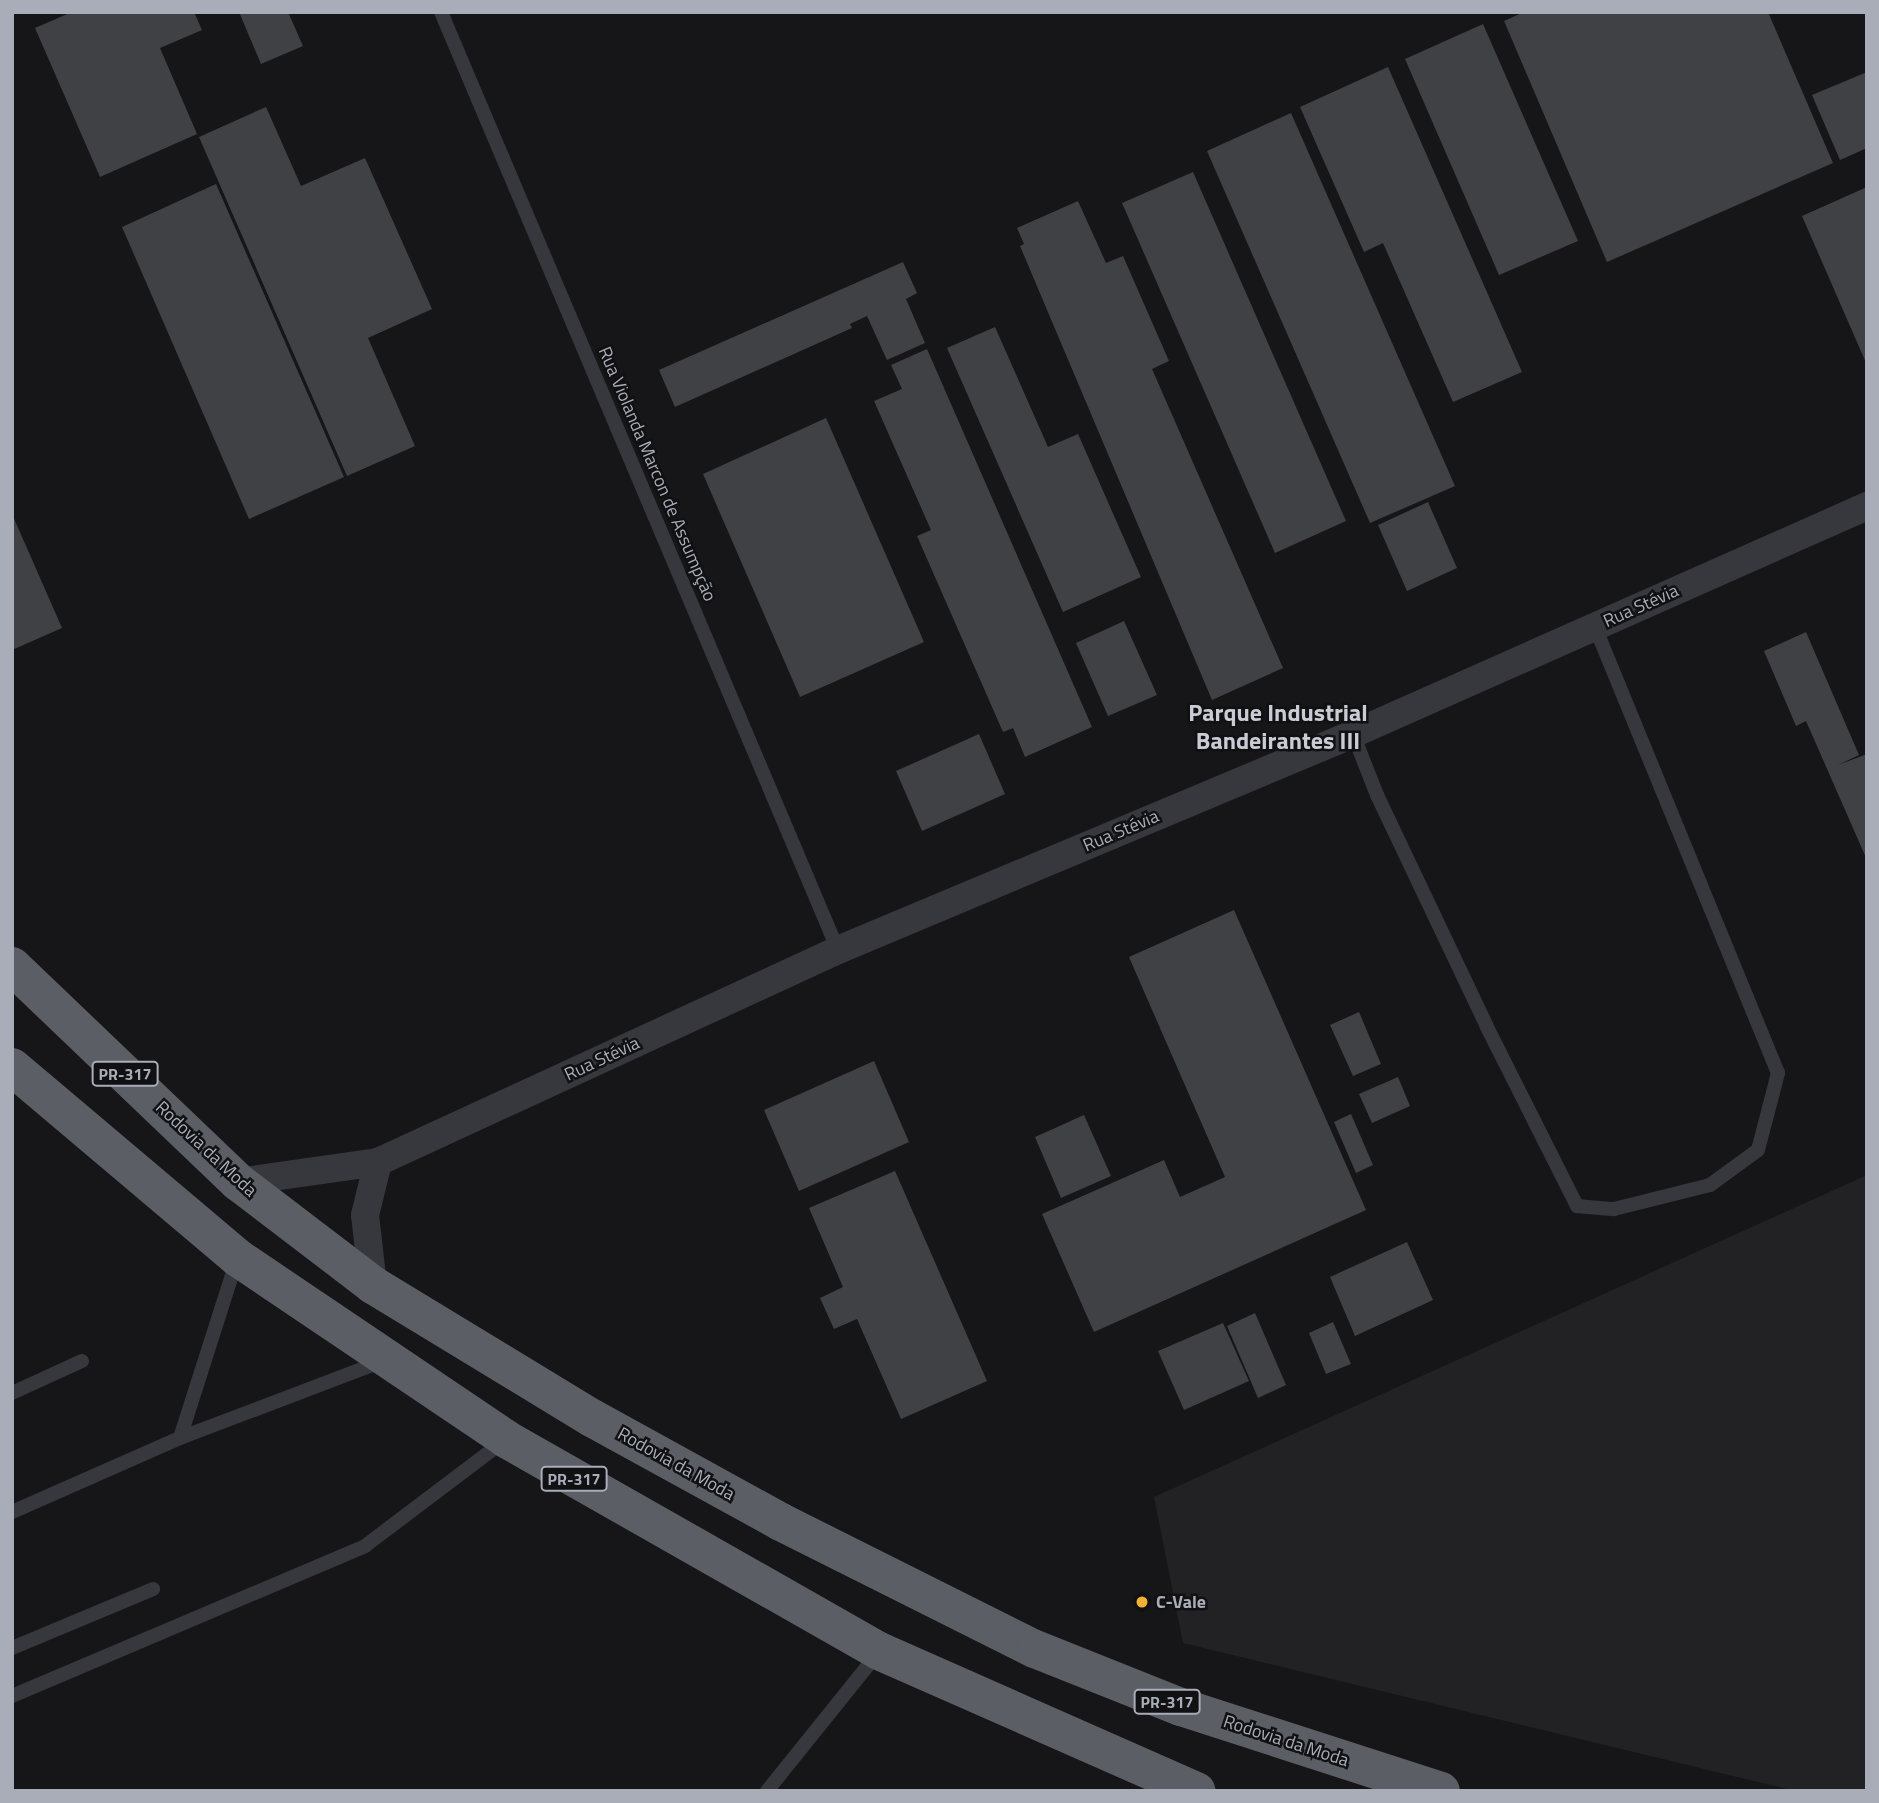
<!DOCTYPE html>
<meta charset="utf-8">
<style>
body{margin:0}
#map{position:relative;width:1879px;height:1803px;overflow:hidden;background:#161618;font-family:"Titillium Web",sans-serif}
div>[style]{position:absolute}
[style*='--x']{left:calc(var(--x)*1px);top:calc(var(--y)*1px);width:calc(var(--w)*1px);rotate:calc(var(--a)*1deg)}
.built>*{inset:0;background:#222225}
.building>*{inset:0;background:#404145}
.service>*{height:14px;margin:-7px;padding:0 7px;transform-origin:7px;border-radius:7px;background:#37383d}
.minor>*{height:28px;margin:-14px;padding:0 14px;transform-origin:14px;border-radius:14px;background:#37383d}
.trunk>*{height:38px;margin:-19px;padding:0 19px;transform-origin:19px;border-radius:19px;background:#5b5e65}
.dots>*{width:19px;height:19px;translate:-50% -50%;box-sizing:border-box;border:4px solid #111113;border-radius:50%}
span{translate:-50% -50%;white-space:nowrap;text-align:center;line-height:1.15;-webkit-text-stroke:5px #111113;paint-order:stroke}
.shield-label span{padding:2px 5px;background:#111113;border:2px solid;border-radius:5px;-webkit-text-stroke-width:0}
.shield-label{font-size:16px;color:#a8adb8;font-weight:700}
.street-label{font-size:18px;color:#a8adb8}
.poi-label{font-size:18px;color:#a8adb8;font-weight:700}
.left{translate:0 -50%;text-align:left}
.district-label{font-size:24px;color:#c9ccd4;font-weight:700}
.frame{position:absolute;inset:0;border:14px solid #a8adb8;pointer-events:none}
</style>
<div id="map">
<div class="built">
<div style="clip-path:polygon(1867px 1175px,1867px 1791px,1795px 1791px,1183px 1643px,1154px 1497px)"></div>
</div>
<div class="building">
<div style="clip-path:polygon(72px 12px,194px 12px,202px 30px,160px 48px,197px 134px,100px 177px,35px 28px)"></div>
<div style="clip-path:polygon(239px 12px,288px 12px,303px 46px,261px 64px)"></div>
<div style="clip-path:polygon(1524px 12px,1768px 12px,1833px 163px,1607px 262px,1504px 21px)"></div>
<div style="clip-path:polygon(1483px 24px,1578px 241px,1499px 275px,1405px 59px)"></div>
<div style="clip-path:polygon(1388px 67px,1522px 372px,1453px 402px,1383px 243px,1364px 252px,1300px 107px)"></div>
<div style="clip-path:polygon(1867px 72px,1867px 148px,1840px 160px,1812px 95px)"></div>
<div style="clip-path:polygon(266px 107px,301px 186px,365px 158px,432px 309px,368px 338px,415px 446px,347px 476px,199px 137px)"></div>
<div style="clip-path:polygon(1291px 113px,1455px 486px,1370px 523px,1207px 151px)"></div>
<div style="clip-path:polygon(1193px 172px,1346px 521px,1275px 553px,1122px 203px)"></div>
<div style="clip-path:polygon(216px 184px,344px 477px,249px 519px,122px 227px)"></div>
<div style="clip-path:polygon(1867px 187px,1867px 365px,1802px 216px)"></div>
<div style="clip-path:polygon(1078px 201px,1106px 263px,1123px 256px,1169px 361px,1152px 369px,1283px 668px,1212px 700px,1020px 246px,1024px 244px,1017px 228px)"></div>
<div style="clip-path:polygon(903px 262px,917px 293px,906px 299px,925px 343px,887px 360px,867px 316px,850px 324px,852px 328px,675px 407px,659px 370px)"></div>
<div style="clip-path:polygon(995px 327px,1048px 447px,1078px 434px,1141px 577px,1063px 612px,947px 348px)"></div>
<div style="clip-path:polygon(927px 349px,1092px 727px,1025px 757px,1013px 728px,1003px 732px,917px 536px,931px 530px,874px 401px,902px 389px,891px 365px)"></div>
<div style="clip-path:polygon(826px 418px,924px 642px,800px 697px,703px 474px)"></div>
<div style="clip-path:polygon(1428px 502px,1457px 568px,1407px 591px,1378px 525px)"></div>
<div style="clip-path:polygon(12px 514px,62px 628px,12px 650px)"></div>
<div style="clip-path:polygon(1124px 621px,1157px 695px,1108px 716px,1076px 643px)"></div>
<div style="clip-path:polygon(1806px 632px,1859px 755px,1838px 765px,1867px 754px,1867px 860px,1806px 721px,1796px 726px,1764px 651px)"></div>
<div style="clip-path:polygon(979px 734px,1005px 794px,922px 831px,896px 771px)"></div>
<div style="clip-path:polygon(1234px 910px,1366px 1210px,1094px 1332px,1042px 1214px,1164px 1160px,1180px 1197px,1225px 1177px,1129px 957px)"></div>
<div style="clip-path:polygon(1359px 1012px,1381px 1064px,1353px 1076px,1330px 1025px)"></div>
<div style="clip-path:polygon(874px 1061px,909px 1142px,799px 1191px,764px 1110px)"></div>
<div style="clip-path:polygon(1398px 1077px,1410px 1106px,1372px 1123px,1359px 1094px)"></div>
<div style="clip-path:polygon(1351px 1114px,1373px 1165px,1356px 1173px,1334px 1122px)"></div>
<div style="clip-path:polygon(1084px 1115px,1111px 1176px,1061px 1198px,1035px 1137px)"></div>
<div style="clip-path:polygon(895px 1171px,987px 1381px,901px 1419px,857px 1319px,834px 1329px,820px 1298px,843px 1287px,809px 1208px)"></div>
<div style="clip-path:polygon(1407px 1242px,1433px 1300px,1355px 1336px,1330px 1277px)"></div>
<div style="clip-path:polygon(1255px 1313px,1286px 1385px,1258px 1398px,1227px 1326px)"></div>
<div style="clip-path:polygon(1333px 1322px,1351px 1364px,1326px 1374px,1309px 1333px)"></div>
<div style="clip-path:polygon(1223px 1323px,1249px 1381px,1184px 1410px,1158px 1351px)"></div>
</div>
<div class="service">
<div style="--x:441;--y:12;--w:1019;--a:67.06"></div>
<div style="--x:1353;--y:734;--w:66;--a:68.5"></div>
<div style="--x:1377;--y:795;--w:255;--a:64.6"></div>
<div style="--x:1486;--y:1025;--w:203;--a:63.3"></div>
<div style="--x:1577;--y:1206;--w:37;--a:5"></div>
<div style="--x:1614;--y:1209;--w:99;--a:-14"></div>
<div style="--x:1710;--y:1185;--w:59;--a:-36.1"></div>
<div style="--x:1758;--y:1150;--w:80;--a:-75.4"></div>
<div style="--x:1778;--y:1073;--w:483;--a:-112.3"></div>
<div style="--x:12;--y:1393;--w:77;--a:-24.6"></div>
<div style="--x:180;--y:1438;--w:188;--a:-72.3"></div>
<div style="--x:12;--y:1512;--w:184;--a:-23.8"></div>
<div style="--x:180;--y:1438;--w:217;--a:-20.8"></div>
<div style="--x:12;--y:1648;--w:153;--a:-22.7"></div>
<div style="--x:12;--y:1696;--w:384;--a:-23"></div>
<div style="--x:365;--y:1546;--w:176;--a:-37.1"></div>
<div style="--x:767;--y:1791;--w:177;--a:-51.2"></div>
</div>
<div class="minor">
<div style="--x:238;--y:1182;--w:141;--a:-8.1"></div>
<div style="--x:378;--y:1162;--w:507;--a:-24.74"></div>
<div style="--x:838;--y:950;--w:558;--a:-22.75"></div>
<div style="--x:1353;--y:734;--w:562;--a:-23.92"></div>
<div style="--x:373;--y:1285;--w:70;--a:-96.5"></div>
<div style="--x:365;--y:1215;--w:55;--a:-76.2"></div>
</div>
<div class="trunk">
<div style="--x:12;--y:966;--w:313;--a:43.7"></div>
<div style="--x:238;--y:1182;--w:170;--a:37.3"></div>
<div style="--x:373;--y:1285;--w:256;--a:31.3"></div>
<div style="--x:592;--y:1418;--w:216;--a:28.8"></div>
<div style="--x:781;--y:1522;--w:284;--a:26.6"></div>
<div style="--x:1035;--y:1649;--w:157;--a:21.7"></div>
<div style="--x:1181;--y:1707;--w:273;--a:17.9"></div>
<div style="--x:12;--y:1067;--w:296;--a:40.2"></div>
<div style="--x:238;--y:1258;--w:323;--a:34"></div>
<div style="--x:506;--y:1439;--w:429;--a:29.6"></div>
<div style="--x:879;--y:1651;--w:347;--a:23.8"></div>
</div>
<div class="dots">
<div style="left:1142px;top:1602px;background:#f2b134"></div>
</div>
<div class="shield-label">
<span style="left:125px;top:1074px">PR-317</span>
<span style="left:574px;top:1479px">PR-317</span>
<span style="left:1167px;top:1702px">PR-317</span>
</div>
<div class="street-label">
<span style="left:657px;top:474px;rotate:67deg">Rua Violanda Marcon de Assumpção</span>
<span style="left:1641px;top:606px;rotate:-24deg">Rua Stévia</span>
<span style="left:1121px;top:831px;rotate:-23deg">Rua Stévia</span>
<span style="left:602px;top:1059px;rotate:-25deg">Rua Stévia</span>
<span style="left:206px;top:1149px;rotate:43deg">Rodovia da Moda</span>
<span style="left:676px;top:1464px;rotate:29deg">Rodovia da Moda</span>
<span style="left:1286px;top:1741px;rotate:18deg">Rodovia da Moda</span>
</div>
<div class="poi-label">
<span class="left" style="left:1156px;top:1602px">C-Vale</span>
</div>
<div class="district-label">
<span style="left:1278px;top:727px">Parque Industrial<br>Bandeirantes III</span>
</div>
<div class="frame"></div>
</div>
